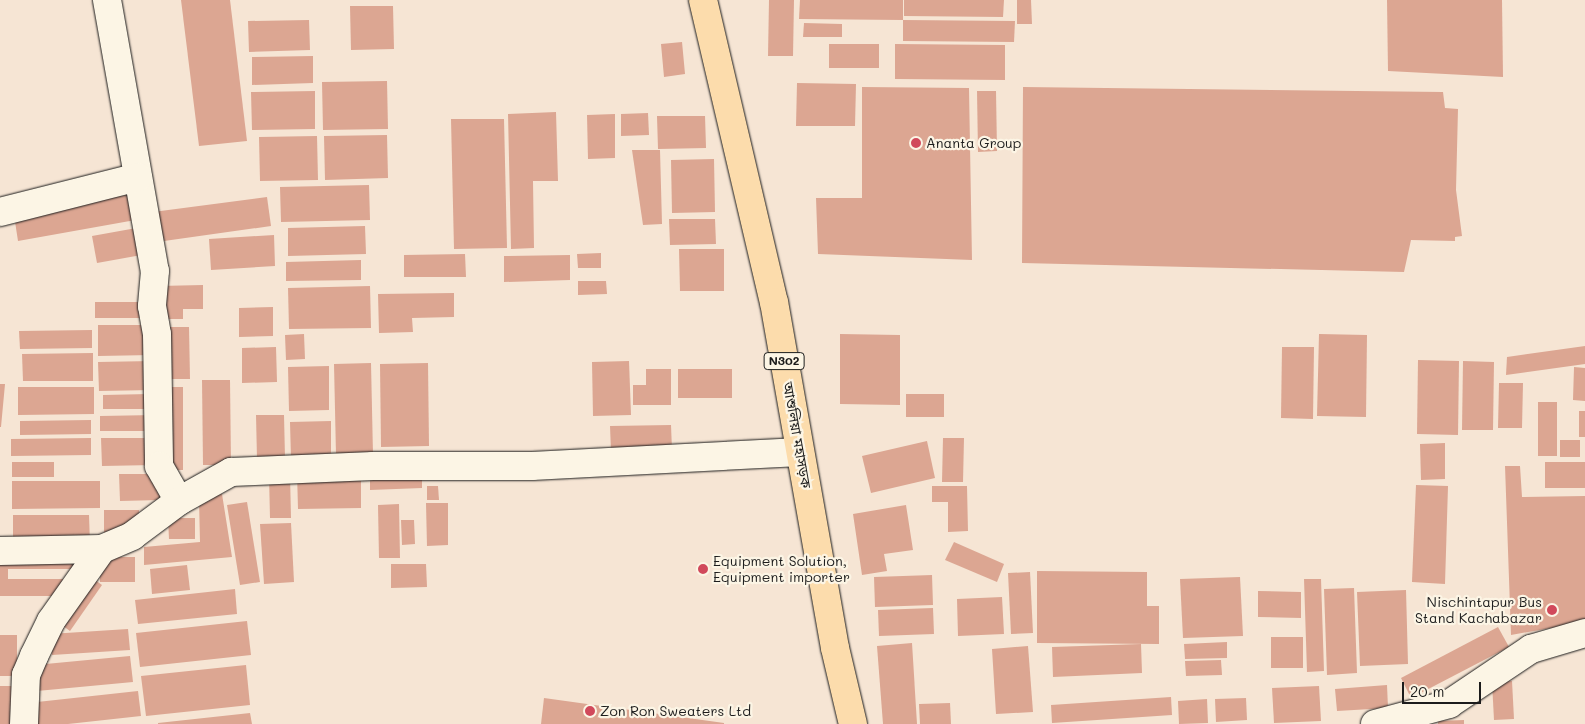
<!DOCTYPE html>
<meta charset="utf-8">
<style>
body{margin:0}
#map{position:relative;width:1585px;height:724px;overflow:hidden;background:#f6e5d4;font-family:Mali,"Noto Sans Bengali",sans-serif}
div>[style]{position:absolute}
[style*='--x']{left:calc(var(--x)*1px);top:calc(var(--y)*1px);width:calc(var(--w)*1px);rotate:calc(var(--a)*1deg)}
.building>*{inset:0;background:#dca692}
.roads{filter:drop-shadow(0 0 1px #1c1c1c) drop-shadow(0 0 1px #1c1c1c)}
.minor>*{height:28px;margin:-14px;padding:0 14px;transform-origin:14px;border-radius:14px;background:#fcf5e5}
.trunk>*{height:28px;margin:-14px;padding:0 14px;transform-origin:14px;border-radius:14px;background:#fcdcac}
.dots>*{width:14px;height:14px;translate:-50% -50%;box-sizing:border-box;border:2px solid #fcf5e5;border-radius:50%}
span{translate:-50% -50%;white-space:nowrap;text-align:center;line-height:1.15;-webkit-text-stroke:4.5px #fcf5e5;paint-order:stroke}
.shield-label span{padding:1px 4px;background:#fcf5e5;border:1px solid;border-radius:4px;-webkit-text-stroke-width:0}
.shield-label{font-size:12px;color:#1c1c1c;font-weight:700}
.poi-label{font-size:14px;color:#1c1c1c}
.left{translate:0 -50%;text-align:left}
.right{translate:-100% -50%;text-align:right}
.street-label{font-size:14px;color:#1c1c1c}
.scale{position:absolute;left:1402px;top:682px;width:79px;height:22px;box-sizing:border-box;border:2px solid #1c1c1c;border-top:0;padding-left:6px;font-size:15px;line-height:18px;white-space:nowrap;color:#1c1c1c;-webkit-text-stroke:4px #fcf5e5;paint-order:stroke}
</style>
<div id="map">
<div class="building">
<div style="clip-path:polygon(181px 0,230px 0,247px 141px,199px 146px)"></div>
<div style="clip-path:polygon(769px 0,794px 0,793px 56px,768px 56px)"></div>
<div style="clip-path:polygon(800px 0,903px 0,903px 20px,799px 19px)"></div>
<div style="clip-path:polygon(904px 0,1004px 0,1003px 17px,904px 16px)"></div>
<div style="clip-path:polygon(1017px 0,1031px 0,1032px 24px,1017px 24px)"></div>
<div style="clip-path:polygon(1387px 0,1502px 0,1503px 77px,1388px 71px)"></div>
<div style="clip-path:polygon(350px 6px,393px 6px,394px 49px,351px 50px)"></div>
<div style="clip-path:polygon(309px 20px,310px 50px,249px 52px,248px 21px)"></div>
<div style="clip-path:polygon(903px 20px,1015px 21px,1014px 42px,903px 41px)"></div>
<div style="clip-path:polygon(804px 23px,842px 24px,842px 37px,803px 37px)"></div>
<div style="clip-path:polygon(682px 42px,685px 74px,664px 77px,661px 44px)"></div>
<div style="clip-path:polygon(829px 44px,879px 44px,879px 68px,829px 68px)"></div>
<div style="clip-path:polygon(895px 44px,1005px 45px,1005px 80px,895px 79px)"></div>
<div style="clip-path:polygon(313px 56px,313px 83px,252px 85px,252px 57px)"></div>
<div style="clip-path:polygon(387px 81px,388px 129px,323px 130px,322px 82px)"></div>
<div style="clip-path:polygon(797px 83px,856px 84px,855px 126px,796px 126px)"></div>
<div style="clip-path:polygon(862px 87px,969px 88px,972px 260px,818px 254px,816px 198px,862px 198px)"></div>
<div style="clip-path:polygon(1023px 87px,1443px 92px,1445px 108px,1458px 109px,1456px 190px,1462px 236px,1455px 237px,1455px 241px,1411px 240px,1404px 272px,1022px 263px)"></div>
<div style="clip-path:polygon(315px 91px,315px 129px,252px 130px,251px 92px)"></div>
<div style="clip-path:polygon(977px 91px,996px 91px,997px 151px,978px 152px)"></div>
<div style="clip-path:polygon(556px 112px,558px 181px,533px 181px,534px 248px,511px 249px,508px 114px)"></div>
<div style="clip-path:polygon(648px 113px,649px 135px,621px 136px,621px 114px)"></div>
<div style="clip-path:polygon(615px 114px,615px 158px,588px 159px,587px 115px)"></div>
<div style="clip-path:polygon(657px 116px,705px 116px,706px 148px,658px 149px)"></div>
<div style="clip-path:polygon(451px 119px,504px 119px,507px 248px,454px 249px)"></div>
<div style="clip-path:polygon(387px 135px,388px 178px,325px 180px,324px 136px)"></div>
<div style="clip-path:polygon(317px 136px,318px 180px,260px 181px,259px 137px)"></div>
<div style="clip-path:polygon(632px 150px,660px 150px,662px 224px,643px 225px)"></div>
<div style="clip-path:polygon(714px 159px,715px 212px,672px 213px,671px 160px)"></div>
<div style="clip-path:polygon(369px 185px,370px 220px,281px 222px,280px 187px)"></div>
<div style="clip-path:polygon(136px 193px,141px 219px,18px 241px,14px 215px)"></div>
<div style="clip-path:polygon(267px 197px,271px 226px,157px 242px,153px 212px)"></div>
<div style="clip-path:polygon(669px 219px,715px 219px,716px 244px,670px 245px)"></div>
<div style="clip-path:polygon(365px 226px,366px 254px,288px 256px,288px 228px)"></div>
<div style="clip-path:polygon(142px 227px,147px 254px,97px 263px,92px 236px)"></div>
<div style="clip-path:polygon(274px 235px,275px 266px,211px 270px,209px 239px)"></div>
<div style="clip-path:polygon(679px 249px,724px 249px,724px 291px,680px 291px)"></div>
<div style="clip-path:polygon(601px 253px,601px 268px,578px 268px,577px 254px)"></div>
<div style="clip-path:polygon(465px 254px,466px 277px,404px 277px,404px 255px)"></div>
<div style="clip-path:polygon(570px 255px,570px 280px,504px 282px,504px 256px)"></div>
<div style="clip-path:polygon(361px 260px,361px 280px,286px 281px,286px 262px)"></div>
<div style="clip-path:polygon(578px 281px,606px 281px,607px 294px,578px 295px)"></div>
<div style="clip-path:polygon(203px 285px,203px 309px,183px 309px,183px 319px,160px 319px,159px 286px)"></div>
<div style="clip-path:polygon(370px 286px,371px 328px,289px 329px,288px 288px)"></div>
<div style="clip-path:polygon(454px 293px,454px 317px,412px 318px,413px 332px,379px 333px,378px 294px)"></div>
<div style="clip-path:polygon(95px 302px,143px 302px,143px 318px,95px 318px)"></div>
<div style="clip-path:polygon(273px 307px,273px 336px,239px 337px,239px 308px)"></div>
<div style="clip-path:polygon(98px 325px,152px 325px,152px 355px,98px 356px)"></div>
<div style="clip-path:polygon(162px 327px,189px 327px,190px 379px,162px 379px)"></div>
<div style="clip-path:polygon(92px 330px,92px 348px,20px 349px,19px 331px)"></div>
<div style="clip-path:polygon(304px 334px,305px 359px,286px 360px,285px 335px)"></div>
<div style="clip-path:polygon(840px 334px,900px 335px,900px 405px,840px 404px)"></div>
<div style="clip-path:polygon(1319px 334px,1367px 335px,1366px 417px,1317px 416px)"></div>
<div style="clip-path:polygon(1585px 346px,1585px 364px,1506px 375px,1507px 357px)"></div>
<div style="clip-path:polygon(276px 347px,277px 382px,242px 383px,242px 348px)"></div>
<div style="clip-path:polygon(1282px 347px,1314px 347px,1313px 419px,1281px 418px)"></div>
<div style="clip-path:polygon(93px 353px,93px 381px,23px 381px,22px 354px)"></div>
<div style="clip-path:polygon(1418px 360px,1459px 361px,1458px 435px,1417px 434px)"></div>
<div style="clip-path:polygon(153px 361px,153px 390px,99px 391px,98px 362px)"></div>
<div style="clip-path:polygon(629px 361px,631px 415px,593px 416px,592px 362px)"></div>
<div style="clip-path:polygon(1463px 361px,1494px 362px,1493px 430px,1462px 430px)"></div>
<div style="clip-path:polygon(371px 363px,373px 455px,336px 455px,334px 364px)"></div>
<div style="clip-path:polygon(428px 363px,429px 446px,381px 447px,380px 364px)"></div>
<div style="clip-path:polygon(329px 366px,329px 410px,289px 411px,288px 367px)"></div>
<div style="clip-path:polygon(1574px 367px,1585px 368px,1585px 401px,1573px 400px)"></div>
<div style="clip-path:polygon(646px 369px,671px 369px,671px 405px,633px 405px,633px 385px,646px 385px)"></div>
<div style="clip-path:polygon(678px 369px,732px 369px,732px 398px,678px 398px)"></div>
<div style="clip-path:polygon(202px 380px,230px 380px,231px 465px,203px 465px)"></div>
<div style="clip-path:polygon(1499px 383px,1523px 383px,1522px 428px,1498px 428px)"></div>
<div style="clip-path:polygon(0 384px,5px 384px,1px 427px,0 427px)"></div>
<div style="clip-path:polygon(18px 387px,94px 387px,94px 414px,18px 415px)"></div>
<div style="clip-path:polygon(162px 387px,183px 387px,183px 470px,163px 470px)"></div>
<div style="clip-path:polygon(149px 394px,149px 409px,103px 409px,103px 395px)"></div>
<div style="clip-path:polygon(906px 394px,944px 394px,944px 417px,906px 417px)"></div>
<div style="clip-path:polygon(1538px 402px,1557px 402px,1557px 456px,1538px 456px)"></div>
<div style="clip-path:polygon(1579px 411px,1585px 411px,1585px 437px,1579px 437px)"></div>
<div style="clip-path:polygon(155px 415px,155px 431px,100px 431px,100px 416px)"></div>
<div style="clip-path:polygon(256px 415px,284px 415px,285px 458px,257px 459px)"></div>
<div style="clip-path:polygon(91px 420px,91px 434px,20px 435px,20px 421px)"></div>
<div style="clip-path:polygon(331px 421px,331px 458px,291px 459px,290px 422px)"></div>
<div style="clip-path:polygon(671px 425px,672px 450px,611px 451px,610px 426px)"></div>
<div style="clip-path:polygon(91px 438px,91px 455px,11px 456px,11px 439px)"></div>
<div style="clip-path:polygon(101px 438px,154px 438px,154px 465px,102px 466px)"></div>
<div style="clip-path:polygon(943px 438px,964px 438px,963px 482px,942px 482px)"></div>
<div style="clip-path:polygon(1560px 440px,1580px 440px,1580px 457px,1560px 457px)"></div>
<div style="clip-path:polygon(927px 441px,935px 478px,871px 493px,862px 456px)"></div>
<div style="clip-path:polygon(1445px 443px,1445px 479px,1421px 480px,1420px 444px)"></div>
<div style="clip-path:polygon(12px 462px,54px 462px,54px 477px,12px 477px)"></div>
<div style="clip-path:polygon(1545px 462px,1585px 462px,1585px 488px,1545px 488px)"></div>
<div style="clip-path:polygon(1505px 466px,1520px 466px,1522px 497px,1585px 496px,1585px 622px,1511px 635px)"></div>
<div style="clip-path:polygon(422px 468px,422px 488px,370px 490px,370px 469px)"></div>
<div style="clip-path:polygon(361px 471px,361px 508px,298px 509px,297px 472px)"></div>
<div style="clip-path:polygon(119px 474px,160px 474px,160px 500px,120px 501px)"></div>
<div style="clip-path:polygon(269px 475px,290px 475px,291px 518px,270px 518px)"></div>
<div style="clip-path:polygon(12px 481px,100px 481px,100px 508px,12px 509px)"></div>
<div style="clip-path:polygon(1416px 485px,1448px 486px,1445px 584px,1412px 582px)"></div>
<div style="clip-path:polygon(427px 486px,438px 486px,439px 500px,427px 500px)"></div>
<div style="clip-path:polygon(932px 486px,967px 486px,968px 531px,948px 532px,948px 502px,932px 502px)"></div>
<div style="clip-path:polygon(222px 494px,232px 557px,144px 565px,144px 547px,200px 542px,199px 499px)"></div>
<div style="clip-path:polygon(247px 502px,260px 582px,240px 585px,227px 505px)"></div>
<div style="clip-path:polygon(426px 503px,448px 503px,448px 545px,427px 546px)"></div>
<div style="clip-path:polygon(399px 504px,400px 558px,379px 558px,378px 505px)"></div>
<div style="clip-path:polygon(906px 505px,913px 550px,884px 554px,887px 571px,862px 575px,853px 514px)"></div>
<div style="clip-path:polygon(104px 510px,139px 510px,139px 535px,104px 535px)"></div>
<div style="clip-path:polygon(13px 515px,89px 515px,90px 544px,13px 545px)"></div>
<div style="clip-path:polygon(168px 518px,195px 518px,195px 539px,169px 539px)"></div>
<div style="clip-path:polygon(401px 520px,414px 520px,415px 544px,402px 545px)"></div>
<div style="clip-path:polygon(291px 523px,294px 582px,264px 584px,260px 524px)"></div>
<div style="clip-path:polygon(954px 542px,1004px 564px,997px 582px,945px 560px)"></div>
<div style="clip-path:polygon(0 555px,82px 555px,82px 569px,8px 569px,8px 579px,67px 579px,67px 596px,0 596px)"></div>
<div style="clip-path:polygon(100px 557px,135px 557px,135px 582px,100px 582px)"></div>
<div style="clip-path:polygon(391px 564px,426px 564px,427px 587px,391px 588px)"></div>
<div style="clip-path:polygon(187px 565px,190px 590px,152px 594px,150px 569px)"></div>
<div style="clip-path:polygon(1037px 571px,1147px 572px,1147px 606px,1159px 606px,1159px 644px,1037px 643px)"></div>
<div style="clip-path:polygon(1030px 572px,1033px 633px,1011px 634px,1008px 573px)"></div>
<div style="clip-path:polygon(88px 575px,102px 585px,70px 631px,56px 621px)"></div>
<div style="clip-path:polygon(932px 575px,933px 605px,875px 607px,874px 577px)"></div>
<div style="clip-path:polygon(1240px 577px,1243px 636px,1183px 638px,1180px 579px)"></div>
<div style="clip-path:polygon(1304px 579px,1321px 579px,1324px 671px,1307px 672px)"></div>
<div style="clip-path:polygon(1354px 588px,1357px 673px,1327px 675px,1324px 589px)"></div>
<div style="clip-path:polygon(235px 589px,237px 614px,138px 624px,135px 600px)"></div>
<div style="clip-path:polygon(1406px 590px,1408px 664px,1360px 666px,1357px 592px)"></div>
<div style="clip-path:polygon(1258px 591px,1301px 592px,1301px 618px,1258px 617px)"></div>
<div style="clip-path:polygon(1002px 597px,1004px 634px,958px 636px,957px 599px)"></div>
<div style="clip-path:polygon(933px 608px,934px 634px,879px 636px,878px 610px)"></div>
<div style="clip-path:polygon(247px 621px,251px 655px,140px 667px,136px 633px)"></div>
<div style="clip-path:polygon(1498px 627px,1509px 647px,1411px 698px,1401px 678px)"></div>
<div style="clip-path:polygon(128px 629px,130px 650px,52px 655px,50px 634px)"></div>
<div style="clip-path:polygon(0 635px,17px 635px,17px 676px,0 676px)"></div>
<div style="clip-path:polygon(1271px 637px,1303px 637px,1303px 668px,1271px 668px)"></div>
<div style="clip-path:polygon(1227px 642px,1227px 658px,1185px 659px,1184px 644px)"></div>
<div style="clip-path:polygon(912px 643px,917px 724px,883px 724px,877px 646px)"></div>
<div style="clip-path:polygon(1141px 644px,1142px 673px,1053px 677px,1052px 647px)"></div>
<div style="clip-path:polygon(1028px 646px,1033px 712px,996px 714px,992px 649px)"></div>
<div style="clip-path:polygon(130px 656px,133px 682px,37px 691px,35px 665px)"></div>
<div style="clip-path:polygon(1221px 660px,1222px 675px,1186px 676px,1185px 661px)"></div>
<div style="clip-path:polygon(246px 665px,250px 705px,146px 716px,141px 676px)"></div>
<div style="clip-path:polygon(1512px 681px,1514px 719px,1494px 720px,1492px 682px)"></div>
<div style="clip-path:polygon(1387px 685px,1388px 708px,1337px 711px,1335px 689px)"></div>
<div style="clip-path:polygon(0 686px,17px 686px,17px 724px,0 724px)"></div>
<div style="clip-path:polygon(1319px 686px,1321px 721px,1274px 723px,1272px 688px)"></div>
<div style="clip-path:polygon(138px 691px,141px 716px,68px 724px,31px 724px,28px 703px)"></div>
<div style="clip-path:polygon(1171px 697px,1172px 715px,1052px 723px,1051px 705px)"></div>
<div style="clip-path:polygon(544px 698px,724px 723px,724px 724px,541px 724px)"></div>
<div style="clip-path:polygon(1246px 698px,1247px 720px,1216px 722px,1215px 699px)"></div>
<div style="clip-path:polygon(1207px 699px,1208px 723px,1179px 724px,1178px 701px)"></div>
<div style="clip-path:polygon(950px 703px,951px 724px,920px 724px,919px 704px)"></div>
<div style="clip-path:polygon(250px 713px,252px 724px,158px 724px,158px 723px)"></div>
<div style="clip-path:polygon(1464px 720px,1464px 724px,1438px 724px,1438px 721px)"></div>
</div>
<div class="roads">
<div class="minor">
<div style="--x:107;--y:0;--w:275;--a:80"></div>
<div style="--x:155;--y:271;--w:35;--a:95"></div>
<div style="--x:152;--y:306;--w:28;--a:80"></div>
<div style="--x:157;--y:334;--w:132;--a:89.1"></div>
<div style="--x:159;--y:466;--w:40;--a:60.3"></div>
<div style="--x:0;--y:212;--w:142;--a:-14.2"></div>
<div style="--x:0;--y:551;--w:102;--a:-1.1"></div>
<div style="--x:102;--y:549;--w:33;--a:-23"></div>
<div style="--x:132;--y:536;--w:59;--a:-36.7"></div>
<div style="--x:179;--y:501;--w:60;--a:-29.1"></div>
<div style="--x:231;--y:472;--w:142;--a:-2.4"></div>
<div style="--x:373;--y:466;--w:159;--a:0"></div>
<div style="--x:532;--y:466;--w:268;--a:-3"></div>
<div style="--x:24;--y:724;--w:49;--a:-87.7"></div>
<div style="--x:26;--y:675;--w:21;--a:-67"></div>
<div style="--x:34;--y:656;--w:39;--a:-64"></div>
<div style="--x:51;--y:621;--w:88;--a:-54.7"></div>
<div style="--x:1375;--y:724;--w:77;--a:-15.1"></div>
<div style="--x:1449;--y:704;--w:99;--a:-33.9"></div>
<div style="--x:1531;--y:649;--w:56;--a:-16.5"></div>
</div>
<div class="trunk">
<div style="--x:703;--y:0;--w:310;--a:76.8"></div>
<div style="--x:774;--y:302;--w:351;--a:80"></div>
<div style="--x:835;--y:648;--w:78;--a:76.7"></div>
</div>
</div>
<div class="dots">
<div style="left:916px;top:143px;background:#d1495b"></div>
<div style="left:703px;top:569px;background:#d1495b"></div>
<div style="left:1552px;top:610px;background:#d1495b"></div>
<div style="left:590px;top:711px;background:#d1495b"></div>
</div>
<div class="shield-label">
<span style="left:784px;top:361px">N302</span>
</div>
<div class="poi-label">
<span class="left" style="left:926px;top:143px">Ananta Group</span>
<span class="left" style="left:713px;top:569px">Equipment Solution,<br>Equipment importer</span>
<span class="right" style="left:1542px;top:610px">Nischintapur Bus<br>Stand Kachabazar</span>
<span class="left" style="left:600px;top:711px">Zon Ron Sweaters Ltd</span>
</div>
<div class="street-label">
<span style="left:797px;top:435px;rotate:80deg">আশুলিয়া মহাসড়ক</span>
</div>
<div class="scale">20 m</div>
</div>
